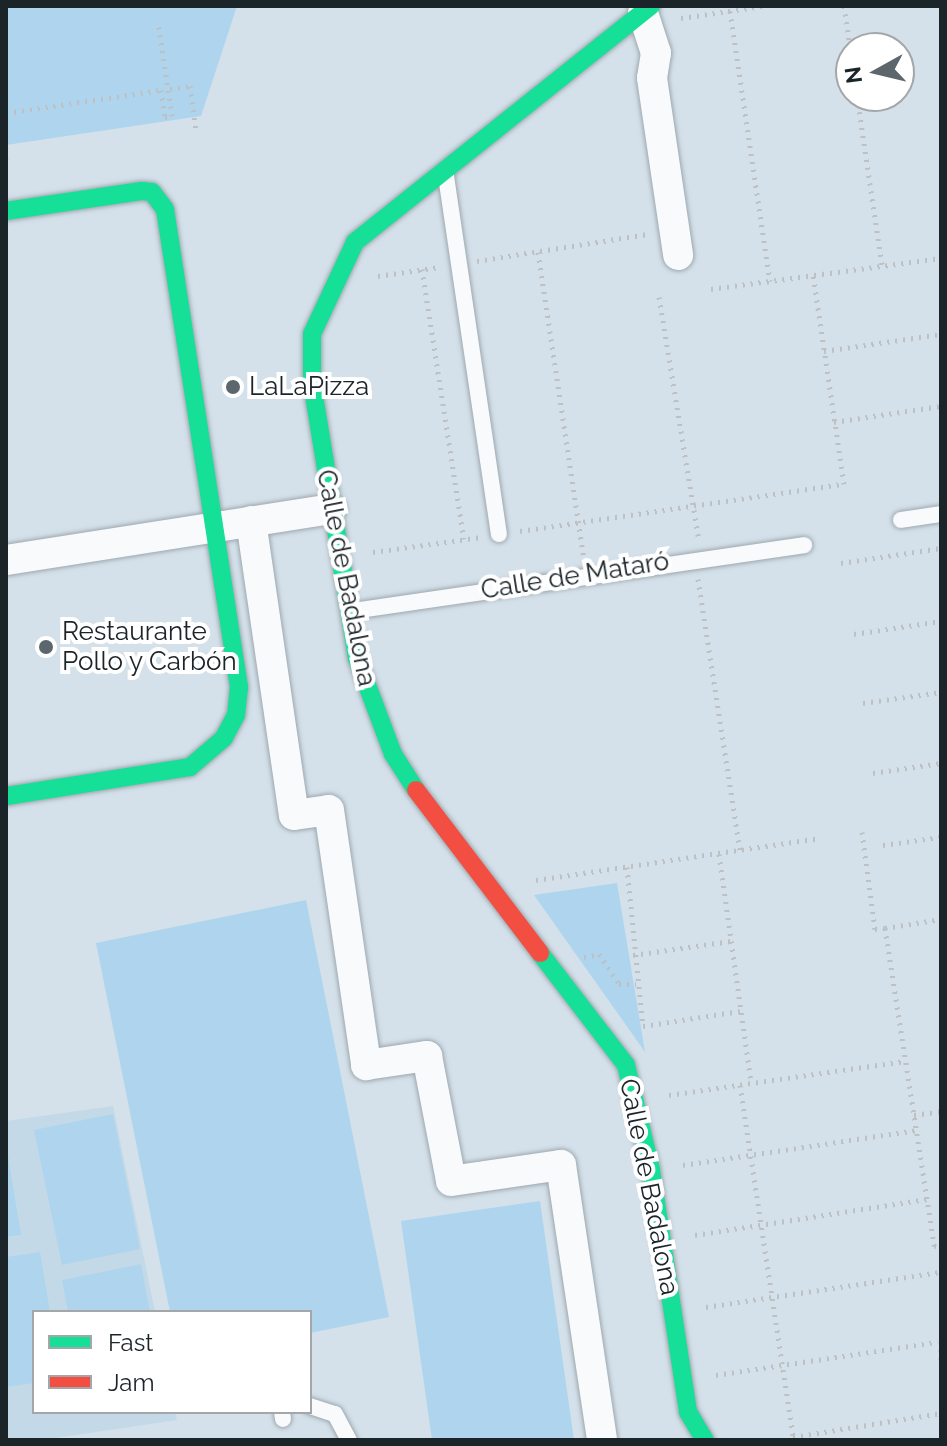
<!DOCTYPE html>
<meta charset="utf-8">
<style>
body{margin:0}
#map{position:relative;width:947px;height:1446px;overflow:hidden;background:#d4e1ea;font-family:Raleway,sans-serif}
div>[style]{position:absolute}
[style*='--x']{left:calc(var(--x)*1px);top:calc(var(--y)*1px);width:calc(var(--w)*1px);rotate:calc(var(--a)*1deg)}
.built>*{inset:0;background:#c3d9e7}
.green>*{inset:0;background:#aed5ed}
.path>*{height:5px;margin-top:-2.5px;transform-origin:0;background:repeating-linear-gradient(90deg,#bdc1c4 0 2px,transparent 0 8px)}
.roads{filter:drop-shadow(0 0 2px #9ea8af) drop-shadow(0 0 2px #9ea8af)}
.lane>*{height:16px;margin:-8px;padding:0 8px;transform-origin:8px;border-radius:8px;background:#f9fafc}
.street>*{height:30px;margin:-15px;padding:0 15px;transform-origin:15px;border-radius:15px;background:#f9fafc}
.fast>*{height:18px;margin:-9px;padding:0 9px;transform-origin:9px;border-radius:9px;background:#16e098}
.jam>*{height:18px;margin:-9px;padding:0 9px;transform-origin:9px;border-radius:9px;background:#f24e42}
.dots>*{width:22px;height:22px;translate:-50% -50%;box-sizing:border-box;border:4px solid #fff;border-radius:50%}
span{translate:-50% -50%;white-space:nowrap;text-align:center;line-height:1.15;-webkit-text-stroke:8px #fff;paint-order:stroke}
.poi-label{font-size:26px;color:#1b2429}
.left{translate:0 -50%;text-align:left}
.street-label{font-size:26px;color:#1b2429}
.frame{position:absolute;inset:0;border:8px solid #1b2429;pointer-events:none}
.legend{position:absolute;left:32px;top:1310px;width:280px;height:104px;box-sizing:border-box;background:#fff;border:2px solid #a4a7a9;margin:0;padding:10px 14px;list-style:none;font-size:24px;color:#1b2429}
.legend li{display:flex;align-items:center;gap:16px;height:40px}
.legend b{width:40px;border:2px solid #a4a7a9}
.north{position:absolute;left:835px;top:32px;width:80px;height:80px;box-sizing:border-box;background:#fff;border:2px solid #a4a7a9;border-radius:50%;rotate:262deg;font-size:22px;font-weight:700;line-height:32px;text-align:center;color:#1b2429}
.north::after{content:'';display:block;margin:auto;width:28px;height:36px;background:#5c666d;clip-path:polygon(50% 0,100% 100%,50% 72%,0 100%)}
</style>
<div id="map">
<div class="built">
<div style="clip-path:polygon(113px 1106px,155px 1312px,34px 1312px,34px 1412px,175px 1412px,177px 1420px,42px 1440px,6px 1440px,6px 1121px)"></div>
</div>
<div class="green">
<div style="clip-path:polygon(6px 6px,237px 6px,201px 116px,6px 145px)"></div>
<div style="clip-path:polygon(617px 883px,645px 1052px,534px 895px)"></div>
<div style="clip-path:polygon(306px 900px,389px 1317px,310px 1333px,310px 1312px,170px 1312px,96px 943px)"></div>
<div style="clip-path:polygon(113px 1114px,140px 1249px,62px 1265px,34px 1130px)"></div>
<div style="clip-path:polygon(6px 1144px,21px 1235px,6px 1237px)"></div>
<div style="clip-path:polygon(540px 1201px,574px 1440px,432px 1440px,401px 1221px)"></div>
<div style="clip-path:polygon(40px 1252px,50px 1312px,34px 1312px,34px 1383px,6px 1387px,6px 1257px)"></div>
<div style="clip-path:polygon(141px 1264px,150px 1312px,68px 1312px,62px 1280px)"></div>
</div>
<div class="path">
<div style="--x:844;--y:6;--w:48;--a:81.5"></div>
<div style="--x:730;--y:11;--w:273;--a:81.6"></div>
<div style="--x:681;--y:18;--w:83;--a:-8.3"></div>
<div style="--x:170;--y:89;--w:20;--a:-9"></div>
<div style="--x:190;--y:86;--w:45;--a:82.4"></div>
<div style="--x:857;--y:96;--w:171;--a:81.6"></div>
<div style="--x:6;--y:113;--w:157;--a:-8.4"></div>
<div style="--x:161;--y:90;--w:27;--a:82"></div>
<div style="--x:165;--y:117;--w:7;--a:-8"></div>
<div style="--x:172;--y:116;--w:96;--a:-98.4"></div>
<div style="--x:6;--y:158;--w:1;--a:90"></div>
<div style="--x:538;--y:252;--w:311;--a:81.5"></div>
<div style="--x:477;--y:261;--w:173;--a:-9"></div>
<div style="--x:422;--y:269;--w:273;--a:81.2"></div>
<div style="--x:378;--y:276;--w:62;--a:-8.4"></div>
<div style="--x:711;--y:289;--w:232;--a:-7.7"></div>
<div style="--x:659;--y:297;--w:247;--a:80.7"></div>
<div style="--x:824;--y:351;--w:118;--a:-8.3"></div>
<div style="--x:834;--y:422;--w:108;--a:-8.5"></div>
<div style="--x:520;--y:531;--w:327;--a:-8.3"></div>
<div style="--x:844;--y:484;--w:211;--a:-98.4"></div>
<div style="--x:373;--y:552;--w:110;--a:-7.8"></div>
<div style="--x:841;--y:563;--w:101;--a:-8.5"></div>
<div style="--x:698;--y:579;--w:275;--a:81.2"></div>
<div style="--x:854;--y:634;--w:88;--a:-8.5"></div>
<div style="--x:863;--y:703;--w:79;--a:-8"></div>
<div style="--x:873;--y:773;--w:69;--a:-8.4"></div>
<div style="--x:862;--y:832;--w:98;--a:82.4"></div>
<div style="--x:875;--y:929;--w:10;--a:-6"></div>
<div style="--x:885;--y:928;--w:322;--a:81.2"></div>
<div style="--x:934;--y:1246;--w:7;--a:-8"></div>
<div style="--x:883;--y:845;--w:59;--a:-7.9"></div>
<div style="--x:719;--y:854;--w:231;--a:82"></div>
<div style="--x:627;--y:867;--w:160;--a:84.3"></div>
<div style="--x:643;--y:1026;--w:98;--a:-8.8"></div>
<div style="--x:536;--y:880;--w:287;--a:-8.4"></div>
<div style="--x:885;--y:928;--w:57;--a:-9.1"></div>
<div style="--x:633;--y:955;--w:99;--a:-8.1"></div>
<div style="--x:584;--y:957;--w:15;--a:-11"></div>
<div style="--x:599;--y:954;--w:36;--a:56"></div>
<div style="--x:619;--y:984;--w:17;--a:0"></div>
<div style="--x:740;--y:1085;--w:359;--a:81.4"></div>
<div style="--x:669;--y:1095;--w:239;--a:-8.2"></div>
<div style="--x:914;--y:1115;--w:27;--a:-8"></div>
<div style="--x:683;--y:1165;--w:237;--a:-8.5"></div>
<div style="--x:695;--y:1235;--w:235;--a:-8.8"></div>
<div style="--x:706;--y:1307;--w:238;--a:-8.5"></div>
<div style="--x:941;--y:1342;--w:24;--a:90"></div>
<div style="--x:716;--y:1375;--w:224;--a:-8.5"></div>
<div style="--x:793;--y:1437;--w:150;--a:-9.2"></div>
</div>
<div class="roads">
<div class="lane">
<div style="--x:446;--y:176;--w:362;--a:81.6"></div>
<div style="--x:901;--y:520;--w:40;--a:-8.5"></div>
<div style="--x:353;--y:611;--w:456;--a:-8.3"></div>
<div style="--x:310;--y:1406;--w:26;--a:18"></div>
<div style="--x:335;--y:1414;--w:30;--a:62"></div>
<div style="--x:282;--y:1412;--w:7;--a:82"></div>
</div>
<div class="street">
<div style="--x:643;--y:13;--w:42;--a:72"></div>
<div style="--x:656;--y:53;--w:25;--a:99"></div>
<div style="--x:652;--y:78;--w:179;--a:81.6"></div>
<div style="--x:251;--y:521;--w:297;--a:81.7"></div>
<div style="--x:294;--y:815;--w:35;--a:-8"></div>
<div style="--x:329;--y:810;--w:258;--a:81.7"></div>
<div style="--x:366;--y:1065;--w:62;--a:-8.4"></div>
<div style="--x:427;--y:1056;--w:127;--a:79.1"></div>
<div style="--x:451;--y:1181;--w:111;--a:-8.3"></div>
<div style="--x:561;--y:1165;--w:278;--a:81.5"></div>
<div style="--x:6;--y:560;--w:329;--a:-8.9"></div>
</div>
<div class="fast">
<div style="--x:6;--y:211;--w:137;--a:-8.4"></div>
<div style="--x:142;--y:191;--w:10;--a:6"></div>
<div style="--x:152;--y:192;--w:21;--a:53"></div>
<div style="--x:165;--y:209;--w:484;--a:81.2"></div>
<div style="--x:239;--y:687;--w:28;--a:96"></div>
<div style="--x:236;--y:715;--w:26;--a:118"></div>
<div style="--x:224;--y:738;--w:45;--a:139.5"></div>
<div style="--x:190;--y:767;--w:186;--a:171"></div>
<div style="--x:416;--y:790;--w:43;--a:-122.6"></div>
<div style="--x:393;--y:754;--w:103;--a:-110.6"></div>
<div style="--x:357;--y:658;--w:279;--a:-99.3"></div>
<div style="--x:312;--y:383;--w:49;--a:-90"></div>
<div style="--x:312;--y:334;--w:102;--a:-64.9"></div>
<div style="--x:355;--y:242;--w:379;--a:-38.6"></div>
<div style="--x:540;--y:953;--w:141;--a:52.5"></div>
<div style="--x:626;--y:1065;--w:108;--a:76.6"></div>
<div style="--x:651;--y:1170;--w:245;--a:81.3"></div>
<div style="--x:688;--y:1412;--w:33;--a:59"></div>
</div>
<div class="jam">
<div style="--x:416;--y:790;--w:205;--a:52.7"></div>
</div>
</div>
<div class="dots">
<div style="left:233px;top:387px;background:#5c666d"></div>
<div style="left:46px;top:647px;background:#5c666d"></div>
</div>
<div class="poi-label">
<span class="left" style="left:249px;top:387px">LaLaPizza</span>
<span class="left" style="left:62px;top:647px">Restaurante<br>Pollo y Carbón</span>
</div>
<div class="street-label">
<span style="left:575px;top:576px;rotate:-9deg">Calle de Mataró</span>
<span style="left:346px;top:578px;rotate:79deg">Calle de Badalona</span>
<span style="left:649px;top:1187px;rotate:79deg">Calle de Badalona</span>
</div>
<div class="frame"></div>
<ul class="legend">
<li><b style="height:10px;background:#16e098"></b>Fast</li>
<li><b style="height:10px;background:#f24e42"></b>Jam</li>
</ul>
<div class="north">N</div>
</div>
